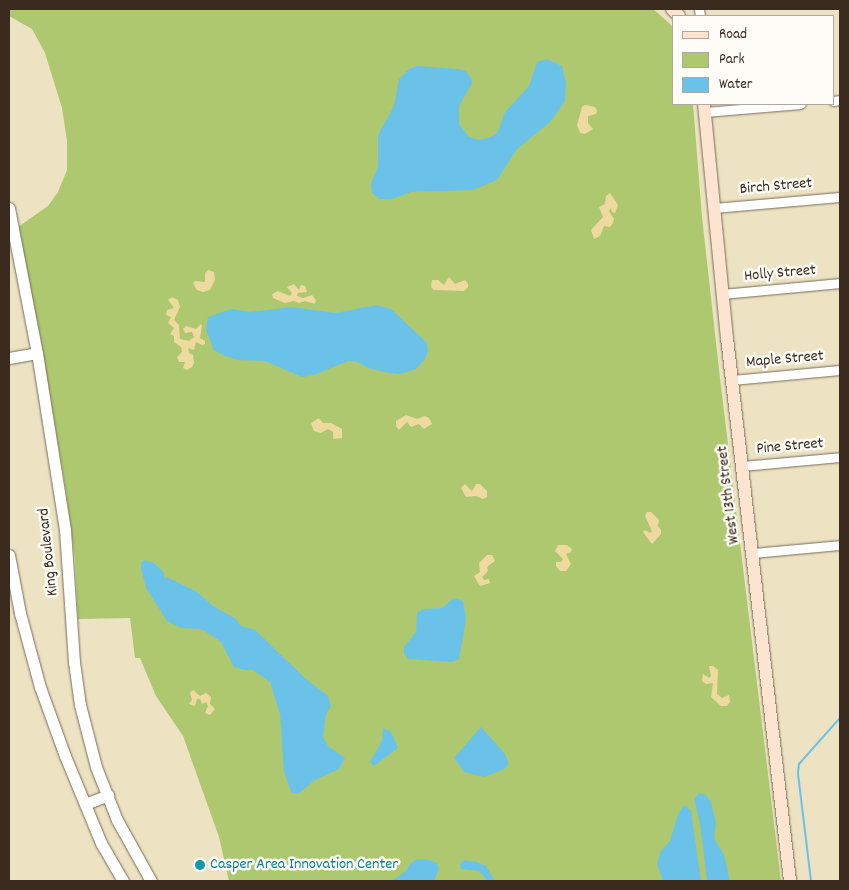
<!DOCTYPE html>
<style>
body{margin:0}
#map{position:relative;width:849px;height:890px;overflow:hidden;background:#ede3c3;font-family:Dekko,sans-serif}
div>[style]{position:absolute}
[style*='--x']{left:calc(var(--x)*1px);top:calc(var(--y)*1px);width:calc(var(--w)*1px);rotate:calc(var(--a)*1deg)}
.green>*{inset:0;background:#adc86f}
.sand>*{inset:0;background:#eeda9e}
.water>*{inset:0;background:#6bc2e8}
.stream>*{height:2px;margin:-1px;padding:0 1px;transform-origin:1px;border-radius:1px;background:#6bc2e8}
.roads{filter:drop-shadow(0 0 1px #796b58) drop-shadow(0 0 1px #796b58)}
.minor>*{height:9px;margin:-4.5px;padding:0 4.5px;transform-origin:4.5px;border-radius:4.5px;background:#fff}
.tertiary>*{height:11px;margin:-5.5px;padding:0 5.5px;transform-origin:5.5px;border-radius:5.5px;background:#fff}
.secondary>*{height:12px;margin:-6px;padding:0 6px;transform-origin:6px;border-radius:6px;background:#fde4d1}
.dots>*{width:14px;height:14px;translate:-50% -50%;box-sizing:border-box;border:2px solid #fdfcf7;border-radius:50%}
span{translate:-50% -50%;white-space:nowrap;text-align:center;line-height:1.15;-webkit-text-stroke:5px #fdfcf7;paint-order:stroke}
.street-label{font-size:16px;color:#3b2a1e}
.culture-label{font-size:16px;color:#0d838f}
.left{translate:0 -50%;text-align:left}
.frame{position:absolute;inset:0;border:10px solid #3b2a1e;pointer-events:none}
.legend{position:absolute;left:672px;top:15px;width:162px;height:90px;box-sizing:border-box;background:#fdfcf7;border:1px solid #afa8a0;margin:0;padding:6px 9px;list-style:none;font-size:15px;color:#3b2a1e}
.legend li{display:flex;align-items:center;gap:10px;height:25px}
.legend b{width:25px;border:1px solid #afa8a0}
</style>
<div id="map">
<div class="green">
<div style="clip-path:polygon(9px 9px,653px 9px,669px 23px,673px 27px,673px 104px,693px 104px,702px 217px,720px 378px,781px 881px,229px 881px,219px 837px,183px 736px,156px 696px,140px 658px,135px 658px,130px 618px,78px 619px,75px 559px,65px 485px,40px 336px,18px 227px,48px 206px,58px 192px,67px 170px,67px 141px,62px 108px,45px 53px,32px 29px,9px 16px)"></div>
</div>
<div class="sand">
<div style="clip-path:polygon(585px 105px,595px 107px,597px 111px,596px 114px,588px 116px,588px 123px,593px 129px,585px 134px,580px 133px,577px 125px,582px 107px)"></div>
<div style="clip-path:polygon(610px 193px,618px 205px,615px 213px,612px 212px,611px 208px,609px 211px,614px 219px,613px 223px,610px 227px,604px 226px,600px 236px,594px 239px,591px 230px,603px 217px,599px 207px,605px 204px,606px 196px)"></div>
<div style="clip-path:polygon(208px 270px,214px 272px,215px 280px,210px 290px,203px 292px,197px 290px,193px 283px,195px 281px,205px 282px,205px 273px)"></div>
<div style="clip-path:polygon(449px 277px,455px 284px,465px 280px,468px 284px,468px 287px,464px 291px,434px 290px,431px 287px,432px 280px,438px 280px,444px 285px)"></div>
<div style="clip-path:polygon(294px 284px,299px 290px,301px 285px,305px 286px,307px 292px,298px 293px,297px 296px,303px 298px,312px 295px,316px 300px,315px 304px,305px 301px,299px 303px,294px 301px,285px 303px,273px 298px,272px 294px,278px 291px,290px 296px,292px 293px,287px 287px)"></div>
<div style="clip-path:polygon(172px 297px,178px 300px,180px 307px,174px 320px,179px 325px,180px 339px,189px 341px,194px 337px,192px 332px,185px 333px,183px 329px,186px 326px,196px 329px,201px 324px,202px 326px,200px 338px,205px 341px,205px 344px,202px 345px,196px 342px,194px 350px,188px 348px,189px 353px,193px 355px,194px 363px,192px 367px,187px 370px,183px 368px,185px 362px,179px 362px,177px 357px,182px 352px,181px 347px,174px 342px,174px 336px,170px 334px,174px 328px,168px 323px,171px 317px,166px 315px,167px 310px,174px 308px,168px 300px)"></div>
<div style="clip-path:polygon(406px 415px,417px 419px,425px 416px,429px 418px,432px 424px,424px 429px,419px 424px,411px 427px,407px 422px,399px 430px,396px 426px,396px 421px)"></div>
<div style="clip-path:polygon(319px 418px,323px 423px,331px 423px,342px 429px,342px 438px,333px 439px,333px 432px,328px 429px,321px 433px,314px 431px,311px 423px)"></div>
<div style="clip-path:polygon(465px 484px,472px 491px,476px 484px,480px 484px,487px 491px,487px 497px,483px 499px,476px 496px,466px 497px,461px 488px)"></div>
<div style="clip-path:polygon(647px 512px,651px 512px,659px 520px,658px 526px,661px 530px,661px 534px,652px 544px,643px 532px,645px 530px,650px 533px,652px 531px,645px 516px)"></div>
<div style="clip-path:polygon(558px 545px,567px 545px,572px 549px,571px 552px,566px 554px,571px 564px,566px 571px,560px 571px,556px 566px,556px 562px,561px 562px,563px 559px,555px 551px)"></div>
<div style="clip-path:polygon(487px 555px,492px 555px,495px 561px,487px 567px,488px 571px,482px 577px,484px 580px,489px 579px,490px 583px,480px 586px,474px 576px,480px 572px,479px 563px)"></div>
<div style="clip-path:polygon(709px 666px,713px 666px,718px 670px,717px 694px,722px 698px,729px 695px,730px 702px,727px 706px,721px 706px,711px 697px,713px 683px,706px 684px,702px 681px,703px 674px,709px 678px,711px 676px)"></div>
<div style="clip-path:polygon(193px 690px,200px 696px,206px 693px,211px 697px,210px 704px,215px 709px,210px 715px,205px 713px,208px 706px,206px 702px,202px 704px,200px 699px,197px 699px,195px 706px,189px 704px,192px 700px,190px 693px)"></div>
</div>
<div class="water">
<div style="clip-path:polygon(547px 59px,562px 66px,566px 83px,565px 101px,550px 122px,517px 149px,497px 180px,473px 190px,411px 192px,392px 199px,379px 199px,372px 193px,371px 184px,378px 166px,378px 135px,394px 106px,399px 79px,409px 69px,417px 66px,459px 69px,467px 72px,472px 80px,471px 85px,459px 106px,459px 124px,469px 137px,479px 140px,491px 137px,498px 132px,505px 112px,529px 86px,537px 62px)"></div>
<div style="clip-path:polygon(376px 305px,391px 309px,427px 343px,428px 351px,425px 359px,416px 369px,400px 374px,389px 373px,368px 368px,358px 362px,348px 361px,314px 375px,302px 377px,265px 361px,238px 360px,225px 356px,214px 350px,206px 330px,208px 317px,231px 309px,250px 312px,291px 307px,336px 313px)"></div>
<div style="clip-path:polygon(144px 560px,154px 563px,164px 573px,164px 578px,169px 578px,197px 592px,213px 606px,236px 619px,241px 626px,255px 630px,307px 680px,328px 696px,331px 706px,326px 714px,323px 737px,328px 746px,345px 758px,339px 769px,315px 780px,298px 794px,291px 792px,284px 772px,280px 714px,270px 682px,253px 670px,245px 670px,234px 667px,221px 642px,211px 635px,201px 629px,181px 628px,167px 621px,146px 588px,141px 569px,141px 563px)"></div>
<div style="clip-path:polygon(454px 598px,463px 601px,466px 619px,459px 659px,452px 662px,408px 659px,404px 654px,404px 647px,416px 632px,417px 613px,423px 609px,442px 608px)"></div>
<div style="clip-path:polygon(481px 727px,505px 754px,509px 764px,504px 769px,484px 777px,464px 772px,454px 758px)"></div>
<div style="clip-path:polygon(383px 728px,391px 732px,398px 748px,374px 766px,370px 762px,382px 741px)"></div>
<div style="clip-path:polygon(699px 793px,706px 795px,711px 803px,716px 822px,714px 838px,724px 855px,730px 881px,707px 881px,700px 824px,694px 799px)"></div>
<div style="clip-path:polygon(683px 806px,686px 806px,691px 811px,701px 881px,663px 881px,657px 864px,661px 851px,670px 841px,678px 814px)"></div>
<div style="clip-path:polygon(417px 859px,425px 859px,437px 863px,439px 869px,434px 881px,391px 881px,405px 872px,410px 864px)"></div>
<div style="clip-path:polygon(464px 860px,477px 862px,486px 866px,495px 881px,488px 881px,479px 871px,461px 869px,460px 864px)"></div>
</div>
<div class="stream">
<div style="--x:811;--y:881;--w:109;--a:-96.9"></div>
<div style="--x:798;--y:773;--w:9;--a:-84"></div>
<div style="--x:799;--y:764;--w:62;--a:-48.3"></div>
</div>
<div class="roads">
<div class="minor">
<div style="--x:699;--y:9;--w:7;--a:82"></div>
<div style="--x:833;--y:101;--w:7;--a:-8"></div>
<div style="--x:705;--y:112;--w:96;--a:-4.8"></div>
<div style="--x:714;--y:208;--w:126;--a:-5"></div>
<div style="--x:722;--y:294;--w:119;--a:-5.3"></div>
<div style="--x:732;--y:380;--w:108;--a:-5.3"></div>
<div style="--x:742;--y:466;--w:98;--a:-5.2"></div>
<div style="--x:752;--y:553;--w:88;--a:-5.2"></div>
</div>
<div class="tertiary">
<div style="--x:9;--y:208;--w:148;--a:79.1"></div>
<div style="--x:37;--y:353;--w:179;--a:81"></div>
<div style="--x:65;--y:530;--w:132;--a:86.1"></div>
<div style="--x:74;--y:662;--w:43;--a:82.1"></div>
<div style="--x:80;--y:705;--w:64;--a:75.5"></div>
<div style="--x:96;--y:767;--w:57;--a:68.4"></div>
<div style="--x:117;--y:820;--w:70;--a:60.9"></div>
<div style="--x:9;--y:358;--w:28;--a:-10"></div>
<div style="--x:9;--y:555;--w:59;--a:79.3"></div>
<div style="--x:20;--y:613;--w:77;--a:74.9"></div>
<div style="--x:40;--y:687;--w:73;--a:70.1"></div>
<div style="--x:65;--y:756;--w:94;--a:67.5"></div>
<div style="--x:101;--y:843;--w:44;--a:59.9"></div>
<div style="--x:85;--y:804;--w:25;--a:-21"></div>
</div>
<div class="secondary">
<div style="--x:672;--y:9;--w:10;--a:45"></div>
<div style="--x:704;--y:104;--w:235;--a:84.4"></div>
<div style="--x:727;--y:338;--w:547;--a:83.38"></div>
</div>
</div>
<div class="dots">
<div style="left:200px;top:865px;background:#0f9aa8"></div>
</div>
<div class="street-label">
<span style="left:776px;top:187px;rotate:-5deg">Birch Street</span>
<span style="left:780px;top:274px;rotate:-5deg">Holly Street</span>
<span style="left:785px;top:360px;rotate:-5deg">Maple Street</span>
<span style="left:790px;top:447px;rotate:-5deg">Pine Street</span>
<span style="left:729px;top:495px;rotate:-97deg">West 13th Street</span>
<span style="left:49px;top:552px;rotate:-96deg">King Boulevard</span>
</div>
<div class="culture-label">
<span class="left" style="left:210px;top:865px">Casper Area Innovation Center</span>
</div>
<div class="frame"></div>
<ul class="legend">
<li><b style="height:6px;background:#fde4d1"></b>Road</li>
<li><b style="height:14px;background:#adc86f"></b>Park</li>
<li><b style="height:14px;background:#6bc2e8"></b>Water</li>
</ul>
</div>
